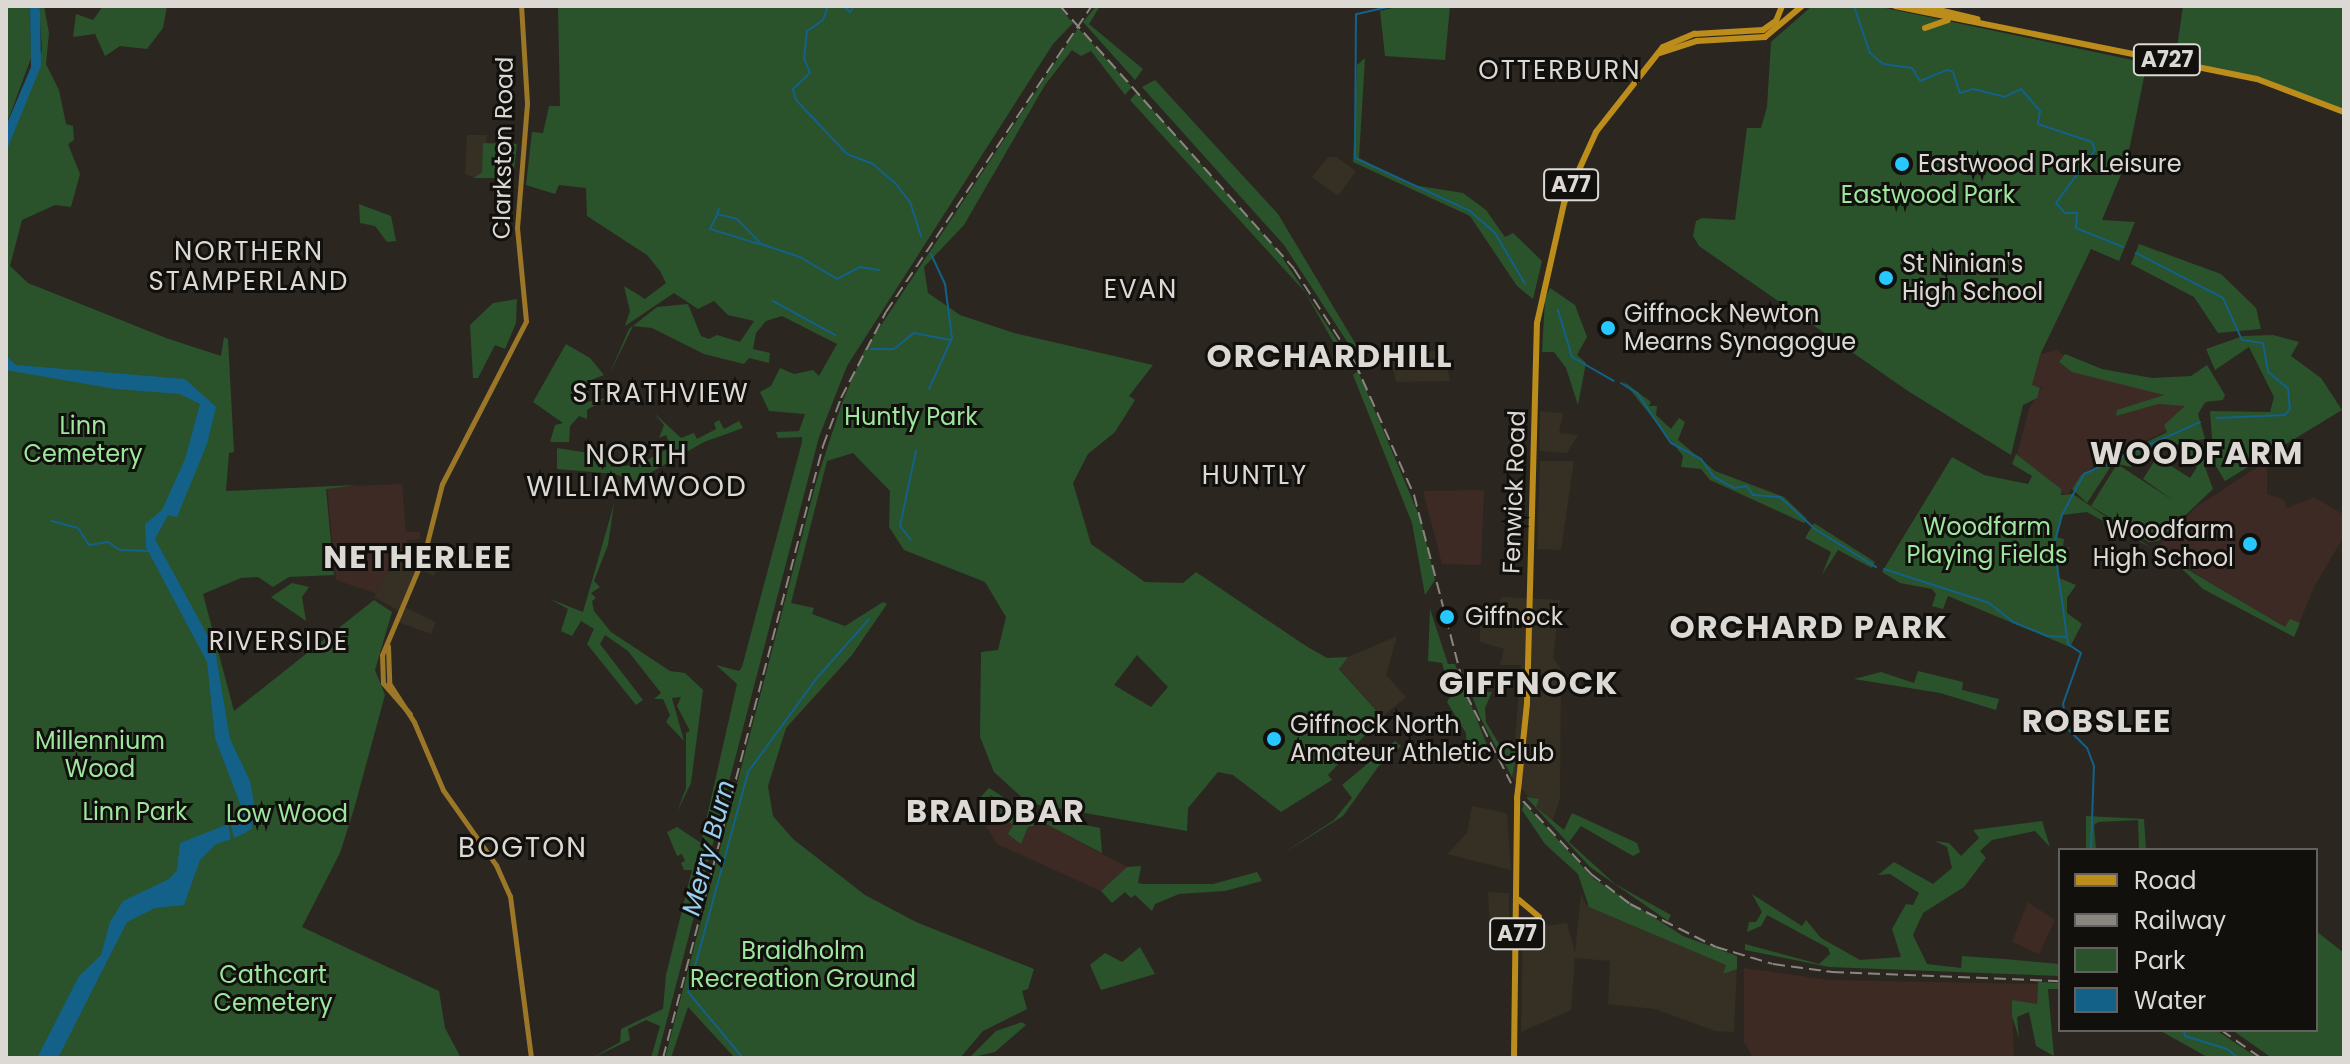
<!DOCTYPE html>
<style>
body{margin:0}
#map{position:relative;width:2350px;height:1064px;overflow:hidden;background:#2b2720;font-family:Poppins,sans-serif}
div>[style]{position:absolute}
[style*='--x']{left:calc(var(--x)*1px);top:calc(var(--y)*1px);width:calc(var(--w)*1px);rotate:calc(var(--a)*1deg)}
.built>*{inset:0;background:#362f23}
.industrial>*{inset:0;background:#3c2a23}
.education>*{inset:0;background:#3d2a25}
.green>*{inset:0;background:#2a522b}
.water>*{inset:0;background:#136188}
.stream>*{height:2px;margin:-1px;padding:0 1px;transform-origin:1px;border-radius:1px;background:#136188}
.secondary>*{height:5px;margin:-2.5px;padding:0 2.5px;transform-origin:2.5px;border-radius:2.5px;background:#9c7728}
.primary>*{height:6px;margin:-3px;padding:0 3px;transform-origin:3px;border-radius:3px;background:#bc8d1a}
.rail>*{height:2px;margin-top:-1px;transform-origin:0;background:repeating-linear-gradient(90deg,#898680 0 12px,transparent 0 18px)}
.primary-bridge>*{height:6px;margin:-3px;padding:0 3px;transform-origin:3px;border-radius:3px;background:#bc8d1a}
.dots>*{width:22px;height:22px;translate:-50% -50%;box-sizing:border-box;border:4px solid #12100d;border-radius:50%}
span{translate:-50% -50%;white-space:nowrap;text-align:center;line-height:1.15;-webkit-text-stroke:6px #12100d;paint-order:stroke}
.shield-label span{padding:2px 6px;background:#12100d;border:2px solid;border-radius:6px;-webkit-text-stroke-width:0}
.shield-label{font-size:22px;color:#dcd9d5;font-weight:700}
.street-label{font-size:24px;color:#dcd9d5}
.poi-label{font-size:24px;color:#dcd9d5}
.left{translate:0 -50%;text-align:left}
.right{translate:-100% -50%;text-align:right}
.park-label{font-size:24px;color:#9de69d}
.neighbourhood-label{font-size:26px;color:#dcd9d5;letter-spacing:2px}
.water-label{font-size:26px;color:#99d0f2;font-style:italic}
.quarter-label{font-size:28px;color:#dcd9d5;letter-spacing:2px}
.district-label{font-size:32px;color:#dcd9d5;font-weight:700;letter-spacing:2px}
.frame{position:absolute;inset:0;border:8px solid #dcd9d5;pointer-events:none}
.legend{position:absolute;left:2058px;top:848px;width:260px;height:184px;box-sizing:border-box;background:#12100d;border:2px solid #63605d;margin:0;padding:10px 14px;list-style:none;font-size:24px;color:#dcd9d5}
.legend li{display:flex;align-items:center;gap:16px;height:40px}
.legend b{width:40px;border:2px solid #63605d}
</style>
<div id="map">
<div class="built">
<div style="clip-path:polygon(467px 135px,487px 135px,482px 172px,474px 178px,465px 174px)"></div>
<div style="clip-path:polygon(1328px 157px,1336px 157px,1356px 171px,1338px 196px,1312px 177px)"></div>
<div style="clip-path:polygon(1443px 349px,1450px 381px,1396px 382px,1391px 359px)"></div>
<div style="clip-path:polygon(1540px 411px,1563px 413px,1559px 433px,1578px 435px,1567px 453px,1539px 451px)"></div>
<div style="clip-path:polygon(1540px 461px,1574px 461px,1561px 550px,1537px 549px)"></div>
<div style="clip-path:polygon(426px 549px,442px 555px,434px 576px,419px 569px,402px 606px,436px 622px,431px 634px,395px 621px,399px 611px,374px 597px,390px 569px,390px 556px,408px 551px,422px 561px)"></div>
<div style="clip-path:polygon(1501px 597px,1560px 600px,1553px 658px,1561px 669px,1560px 798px,1551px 825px,1512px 777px,1521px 665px,1500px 665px,1504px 649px,1480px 642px,1480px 626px,1506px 627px,1496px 621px)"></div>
<div style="clip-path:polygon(1397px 636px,1386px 675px,1406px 697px,1382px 717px,1339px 668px,1348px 657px)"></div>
<div style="clip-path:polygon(1472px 806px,1507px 813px,1511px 870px,1447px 854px,1467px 833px)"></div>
<div style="clip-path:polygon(1488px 892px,1509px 893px,1509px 926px,1490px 926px)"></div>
<div style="clip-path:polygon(1581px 894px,1586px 904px,1737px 965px,1734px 1032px,1715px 1031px,1655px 1009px,1608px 1004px,1610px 961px,1575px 958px,1571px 1010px,1521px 1032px,1523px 929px,1567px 923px,1575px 953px)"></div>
</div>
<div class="industrial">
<div style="clip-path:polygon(2028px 902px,2055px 920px,2039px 954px,2012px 942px)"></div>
<div style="clip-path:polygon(1744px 968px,1831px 980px,2038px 984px,2037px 1005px,2012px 1001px,2014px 1058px,1753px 1058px,1744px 1042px)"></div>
</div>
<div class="education">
<div style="clip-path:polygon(2035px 349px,2040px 354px,2057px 350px,2076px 364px,2209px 400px,2193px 418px,2093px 466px,2067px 494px,2060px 493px,2016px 458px,2029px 409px,2042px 388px,2032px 386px)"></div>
<div style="clip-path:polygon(2267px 461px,2267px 494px,2284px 500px,2287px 508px,2314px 497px,2344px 515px,2344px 536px,2314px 587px,2295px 633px,2155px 549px,2196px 507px)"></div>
<div style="clip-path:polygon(402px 484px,406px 532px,420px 532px,420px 539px,407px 540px,408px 551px,390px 556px,390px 568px,378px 594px,336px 580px,327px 487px)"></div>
<div style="clip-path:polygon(1484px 490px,1481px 565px,1442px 564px,1423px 491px)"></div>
<div style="clip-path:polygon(991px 795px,1020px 813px,1020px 843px,1028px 827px,1044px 823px,1127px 867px,1101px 891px,997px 844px,978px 812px)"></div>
</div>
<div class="green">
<div style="clip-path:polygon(6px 6px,30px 6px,31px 58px,6px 126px)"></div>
<div style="clip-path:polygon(39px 6px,44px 6px,49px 33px,46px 64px,59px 90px,66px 124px,73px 126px,74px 140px,68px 144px,80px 174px,71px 207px,55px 205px,22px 220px,10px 266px,28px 283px,166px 338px,221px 356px,224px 337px,228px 339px,234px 452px,229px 453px,226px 491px,357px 485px,326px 489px,334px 575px,289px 577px,273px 587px,258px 577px,241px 578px,203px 594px,234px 711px,374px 600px,392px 612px,375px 670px,385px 695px,354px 809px,340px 853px,302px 927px,439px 991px,445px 1028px,461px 1058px,6px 1058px,6px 137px,42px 50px)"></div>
<div style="clip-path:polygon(103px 6px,167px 6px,163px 28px,147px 49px,120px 46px,105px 56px,95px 34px,73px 37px,76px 14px,93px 20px)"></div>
<div style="clip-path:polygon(558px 6px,1058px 6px,1073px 23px,1053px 44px,847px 366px,819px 437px,657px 1058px,651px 1058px,660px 1026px,646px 1020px,628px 1029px,630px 1040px,592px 1058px,620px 1042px,621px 1029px,663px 1009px,666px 975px,692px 870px,684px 870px,681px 863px,685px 861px,682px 854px,677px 856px,667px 832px,677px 827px,701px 843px,737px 684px,716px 665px,739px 671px,742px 667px,802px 442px,802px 437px,778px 438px,776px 432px,799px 431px,805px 414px,769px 411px,760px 392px,771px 386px,780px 368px,794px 374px,813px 370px,819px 376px,837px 344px,782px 316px,766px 321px,756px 333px,753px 349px,770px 353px,769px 363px,749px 358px,744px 364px,704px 354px,652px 328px,633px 326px,609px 375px,629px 329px,657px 307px,688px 304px,701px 336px,709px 339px,717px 335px,740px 342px,754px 321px,728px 315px,714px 301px,698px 309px,674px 293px,625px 326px,630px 311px,624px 286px,645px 299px,666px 283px,660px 271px,647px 255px,587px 216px,586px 188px,559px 185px,555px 194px,526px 185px,532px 132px,543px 133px,549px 106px,560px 106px)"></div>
<div style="clip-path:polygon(1096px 6px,1100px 6px,1089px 24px,1143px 69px,1135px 80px,1083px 22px)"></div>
<div style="clip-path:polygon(1399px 6px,1450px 6px,1445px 60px,1385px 56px,1380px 11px)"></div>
<div style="clip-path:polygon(1812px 6px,1876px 6px,2147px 63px,2127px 160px,2102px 220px,2135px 222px,2119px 261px,2091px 249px,2040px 355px,2032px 385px,2040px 388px,2037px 398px,2023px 405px,2011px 455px,1908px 391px,1699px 246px,1693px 236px,1696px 221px,1702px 218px,1735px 220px,1747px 128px,1761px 128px,1767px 107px,1771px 42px)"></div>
<div style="clip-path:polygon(2183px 6px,2344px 6px,2344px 112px,2269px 82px,2175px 62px)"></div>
<div style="clip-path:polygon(evenodd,1078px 28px,1132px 87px,1125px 95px,1091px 51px,1081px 56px,1072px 50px,1045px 85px,964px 225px,924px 267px,928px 293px,960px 315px,1014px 333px,1153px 365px,1129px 396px,1135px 400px,1115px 432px,1088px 454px,1073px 483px,1091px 544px,1145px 582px,1183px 583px,1196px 572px,1306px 646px,1327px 658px,1348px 657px,1339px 669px,1382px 717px,1328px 775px,1332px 780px,1281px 812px,1233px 775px,1218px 772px,1188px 808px,1187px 831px,1028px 803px,994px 772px,980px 737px,981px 652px,998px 650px,1006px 617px,985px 582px,904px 550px,889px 527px,890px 491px,853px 453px,827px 461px,791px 603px,814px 608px,812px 614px,845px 626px,883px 602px,887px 604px,852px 655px,786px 728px,768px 786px,773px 816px,793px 839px,865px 895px,916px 922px,1034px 969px,1028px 989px,1022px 991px,1027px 1009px,983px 1031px,960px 1058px,735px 1058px,688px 1007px,671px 1058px,665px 1058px,817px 479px,842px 403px,864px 351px,1078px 28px,1137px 655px,1168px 687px,1151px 707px,1114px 685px,1137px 655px)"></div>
<div style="clip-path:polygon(1365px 58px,1359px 158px,1413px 185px,1463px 193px,1486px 210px,1505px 237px,1513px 233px,1542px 261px,1533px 299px,1517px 286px,1470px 216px,1353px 162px,1357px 65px)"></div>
<div style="clip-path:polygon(1155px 80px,1278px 214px,1364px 358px,1359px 360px,1284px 245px,1142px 87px)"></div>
<div style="clip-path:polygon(1137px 92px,1278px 251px,1354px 366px,1348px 368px,1305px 292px,1130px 100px)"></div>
<div style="clip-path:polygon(483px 143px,517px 144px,513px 178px,474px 178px,482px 172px)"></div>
<div style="clip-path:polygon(359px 204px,391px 216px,396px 241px,387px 242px,375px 226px,360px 223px)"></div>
<div style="clip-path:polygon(2139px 244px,2221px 274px,2256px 308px,2261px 329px,2218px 333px,2194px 297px,2131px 264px)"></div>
<div style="clip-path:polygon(1550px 288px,1575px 305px,1587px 337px,1577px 355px,1586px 363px,1578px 405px,1566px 368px,1554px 352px,1542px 352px,1545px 299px)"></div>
<div style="clip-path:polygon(517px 299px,516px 323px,505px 349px,495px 345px,478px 378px,473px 378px,470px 325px,493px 303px)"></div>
<div style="clip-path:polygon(2273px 335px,2299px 342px,2291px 356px,2321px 378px,2342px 410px,2225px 481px,2214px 463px,2210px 411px,2270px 412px,2274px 397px,2249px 347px,2215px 370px,2206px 349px,2243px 336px)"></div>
<div style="clip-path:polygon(566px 344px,590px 358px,604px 375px,591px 380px,586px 402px,607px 398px,587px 410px,587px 419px,579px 416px,570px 426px,569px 442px,550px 442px,555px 425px,563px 423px,533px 402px)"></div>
<div style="clip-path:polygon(2065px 354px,2102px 369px,2152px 378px,2191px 376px,2207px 365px,2225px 395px,2223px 400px,2205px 402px,2198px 414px,2205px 439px,2181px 442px,2172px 449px,2161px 444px,2149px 456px,2138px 455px,2131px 467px,2113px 463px,2087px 503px,2072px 489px,2081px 475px,2167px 432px,2164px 425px,2185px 406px,2158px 404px,2116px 416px,2117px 410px,2164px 395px,2072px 372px,2059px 362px)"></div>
<div style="clip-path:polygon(1358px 371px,1421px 520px,1435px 580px,1425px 595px,1412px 523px,1353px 375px)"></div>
<div style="clip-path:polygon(1623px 381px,1651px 402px,1649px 406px,1657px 406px,1656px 415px,1671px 429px,1679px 418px,1685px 422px,1678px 440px,1715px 471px,1784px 497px,1807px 519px,1804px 523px,1710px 480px,1701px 469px,1681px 467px,1683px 456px)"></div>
<div style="clip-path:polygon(654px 413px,681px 438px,694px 433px,697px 439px,716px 429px,714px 423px,719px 420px,724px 429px,739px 421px,743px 428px,704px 442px,634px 482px,615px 474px,557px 469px,557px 448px,608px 456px,611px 467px,638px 465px,671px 447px,666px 435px,659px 438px,664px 425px)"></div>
<div style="clip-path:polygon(2185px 447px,2205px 449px,2205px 467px,2213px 489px,2158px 541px,2149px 542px,2091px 506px,2117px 464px,2174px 501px,2143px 479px,2157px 457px,2190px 478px,2197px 467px,2174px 456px)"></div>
<div style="clip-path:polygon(2016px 454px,2061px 489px,2061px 495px,2073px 494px,2151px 548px,2087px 512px,2062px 515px,2056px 537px,2064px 539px,2063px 547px,2071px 548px,2058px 552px,2059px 578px,2076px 585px,2067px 598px,2067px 613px,2082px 624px,2070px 647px,1948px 596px,1943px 609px,1932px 606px,1936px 594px,1932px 589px,1900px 583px,1882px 572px,1952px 457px,1984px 475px,2028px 484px,2032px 476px,2012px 464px)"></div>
<div style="clip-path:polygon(614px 504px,608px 545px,594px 581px,600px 587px,591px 593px,596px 598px,592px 601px,594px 611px,611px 632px,670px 671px,685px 673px,703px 690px,691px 783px,677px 812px,686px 788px,686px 733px,690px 731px,677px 706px,681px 697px,672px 698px,684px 741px,666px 722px,670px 715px,663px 699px,654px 699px,661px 693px,628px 651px,605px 635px,600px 644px,643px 700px,636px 705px,587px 644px,594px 629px,581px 621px,572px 636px,561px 631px,568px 609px,550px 599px,583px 612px)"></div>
<div style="clip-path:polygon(1814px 523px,1875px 562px,1872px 568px,1838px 550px,1822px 575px,1831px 552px,1805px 538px)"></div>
<div style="clip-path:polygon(2175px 562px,2285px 627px,2290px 619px,2300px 623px,2294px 637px,2203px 589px)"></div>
<div style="clip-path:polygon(292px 583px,309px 587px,302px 597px,306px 621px,271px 597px)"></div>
<div style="clip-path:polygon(1430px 609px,1448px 664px,1455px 664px,1487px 745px,1473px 754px,1468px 766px,1466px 733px,1447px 702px,1451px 695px,1442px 663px,1428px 661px)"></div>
<div style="clip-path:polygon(1463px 671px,1473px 690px,1492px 692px,1485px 708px,1486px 722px,1499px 744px,1518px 747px,1512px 777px,1480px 717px)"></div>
<div style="clip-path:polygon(1918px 671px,1963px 682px,1962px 690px,1999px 699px,1996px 710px,1940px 693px,1854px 679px,1881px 672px,1914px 683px)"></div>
<div style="clip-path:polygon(1395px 741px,1401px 746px,1378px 767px,1343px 816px,1279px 856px,1334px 820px,1352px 798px,1342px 785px)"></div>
<div style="clip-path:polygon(989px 788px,1032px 815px,1100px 828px,1102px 853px,1044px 823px,1028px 827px,1021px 844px,1008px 834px,1020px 813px,1012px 824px,991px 811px,997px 800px,991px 795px,978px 810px,977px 801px)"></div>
<div style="clip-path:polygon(1526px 797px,1539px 799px,1536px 807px,1564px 830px,1572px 813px,1637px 843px,1640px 852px,1633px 856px,1581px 826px,1569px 842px,1615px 884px,1671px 915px,1668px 921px,1590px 867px)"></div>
<div style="clip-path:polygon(1524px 803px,1594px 879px,1683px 936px,1737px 956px,1737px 969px,1723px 974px,1726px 965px,1589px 907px,1578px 874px,1545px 844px,1522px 810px)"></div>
<div style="clip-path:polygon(2086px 816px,2144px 819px,2146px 850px,2139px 850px,2138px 820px,2098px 822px,2094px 825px,2096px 850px,2086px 850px)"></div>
<div style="clip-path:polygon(2042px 821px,2050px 847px,2035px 831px,1992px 840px,1980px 851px,1986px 858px,1964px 887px,1923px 913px,1913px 935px,1927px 964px,1961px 968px,1962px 956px,2005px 959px,2060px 964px,2060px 976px,1829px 967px,1745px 950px,1745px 944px,1819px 964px,1830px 954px,1828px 948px,1767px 915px,1761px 926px,1747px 932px,1749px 922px,1756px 922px,1762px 912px,1752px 894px,1802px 926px,1806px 920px,1821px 938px,1860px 960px,1901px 957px,1892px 929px,1906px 904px,1913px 905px,1919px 893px,1890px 874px,1878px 875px,1894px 862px,1933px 884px,1952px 868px,1947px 847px,1935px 841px,1949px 843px,1961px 856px,1979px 838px,1973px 830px)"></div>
<div style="clip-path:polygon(1141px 866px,1138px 883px,1143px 884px,1213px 884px,1257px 872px,1262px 881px,1225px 891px,1179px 894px,1155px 904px,1152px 911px,1135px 895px,1131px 898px,1125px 892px,1112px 903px,1101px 891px,1127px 867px)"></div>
<div style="clip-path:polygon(2316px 931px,2344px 953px,2344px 1058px,2272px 1058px,2232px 1030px,2316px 1030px)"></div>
<div style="clip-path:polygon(1140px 947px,1155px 974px,1101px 990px,1090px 965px,1105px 953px,1122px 962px)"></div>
<div style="clip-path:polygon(2038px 982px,2060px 983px,2060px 989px,2048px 989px,2054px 1056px,2036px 1046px,2029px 1012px,2017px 1017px,2019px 1038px,2012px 1016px,2012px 1000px,2037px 1004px)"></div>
<div style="clip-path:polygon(1022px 1022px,1026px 1025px,995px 1052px,969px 1058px,996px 1031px)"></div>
<div style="clip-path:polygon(2159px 1030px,2216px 1030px,2258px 1058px,2209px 1058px)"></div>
</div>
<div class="water">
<div style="clip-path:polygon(30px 6px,39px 6px,40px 11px,41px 66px,6px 152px,6px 126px,31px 67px)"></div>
<div style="clip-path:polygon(6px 356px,16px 365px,185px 379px,216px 407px,207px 444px,177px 517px,168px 515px,155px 539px,215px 649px,230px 739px,250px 781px,255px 809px,252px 828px,245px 833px,234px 838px,231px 826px,240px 820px,241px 806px,215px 738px,207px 662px,146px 547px,145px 524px,162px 510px,185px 459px,200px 404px,180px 394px,115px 389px,6px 370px)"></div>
<div style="clip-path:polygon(228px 824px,231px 839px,216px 844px,200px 860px,184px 905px,155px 908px,127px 922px,58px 1058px,37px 1058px,79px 976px,101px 955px,110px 922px,123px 901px,169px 879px,177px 870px,180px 843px)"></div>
</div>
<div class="stream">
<div style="--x:828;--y:6;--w:15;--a:110"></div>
<div style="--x:823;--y:20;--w:19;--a:145"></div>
<div style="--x:807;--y:31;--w:27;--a:96"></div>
<div style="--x:804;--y:58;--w:16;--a:68"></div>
<div style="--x:810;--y:73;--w:23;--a:137"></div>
<div style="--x:793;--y:89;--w:11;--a:75"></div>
<div style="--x:796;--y:100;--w:74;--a:46.6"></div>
<div style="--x:847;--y:154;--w:28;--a:21"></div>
<div style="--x:873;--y:164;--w:29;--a:41"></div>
<div style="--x:895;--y:183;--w:24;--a:52"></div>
<div style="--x:910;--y:202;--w:36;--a:72"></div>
<div style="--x:843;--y:6;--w:9;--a:41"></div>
<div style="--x:850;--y:12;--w:7;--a:-56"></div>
<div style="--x:1392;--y:6;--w:37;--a:167"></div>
<div style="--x:1356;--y:14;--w:144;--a:90.4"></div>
<div style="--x:1355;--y:158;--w:127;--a:24.7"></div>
<div style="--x:1470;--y:211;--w:33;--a:41"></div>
<div style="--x:1495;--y:233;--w:59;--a:59.5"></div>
<div style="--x:1854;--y:6;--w:50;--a:71.2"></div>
<div style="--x:1870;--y:53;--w:17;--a:40"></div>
<div style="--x:1883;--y:64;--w:29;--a:8"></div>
<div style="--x:1912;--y:68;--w:15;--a:58"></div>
<div style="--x:1920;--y:81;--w:29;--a:-22"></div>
<div style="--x:1947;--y:70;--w:6;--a:18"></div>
<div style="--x:1953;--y:72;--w:22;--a:72"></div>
<div style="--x:1960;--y:93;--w:14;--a:-17"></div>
<div style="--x:1973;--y:89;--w:32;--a:14"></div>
<div style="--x:2004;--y:97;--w:19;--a:-25"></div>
<div style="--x:2021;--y:89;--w:29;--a:49"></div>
<div style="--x:2040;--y:111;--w:13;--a:99"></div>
<div style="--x:2038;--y:124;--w:57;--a:18.4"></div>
<div style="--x:2092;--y:142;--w:9;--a:69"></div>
<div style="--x:2095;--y:150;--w:66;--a:126.3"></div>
<div style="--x:2056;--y:203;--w:13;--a:48"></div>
<div style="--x:2065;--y:213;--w:12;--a:0"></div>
<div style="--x:2077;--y:213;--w:15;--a:94"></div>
<div style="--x:2076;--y:228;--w:51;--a:22"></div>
<div style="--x:719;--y:209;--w:5;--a:112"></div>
<div style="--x:717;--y:214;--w:21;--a:14"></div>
<div style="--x:737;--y:219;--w:35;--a:46"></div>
<div style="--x:761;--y:244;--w:41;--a:18.4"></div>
<div style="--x:800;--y:257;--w:43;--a:30.7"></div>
<div style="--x:837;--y:279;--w:26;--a:-28"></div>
<div style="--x:860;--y:267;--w:19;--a:9"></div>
<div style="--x:717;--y:215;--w:16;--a:117"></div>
<div style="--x:710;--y:229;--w:51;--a:17"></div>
<div style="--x:2136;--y:253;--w:98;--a:27.3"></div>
<div style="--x:2223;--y:298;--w:46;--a:65.7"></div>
<div style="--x:2242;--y:340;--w:21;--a:8"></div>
<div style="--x:2263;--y:343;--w:29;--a:80"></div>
<div style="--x:2268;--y:372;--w:26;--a:39"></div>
<div style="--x:2288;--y:388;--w:21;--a:85"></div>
<div style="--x:2290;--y:409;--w:8;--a:130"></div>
<div style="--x:2285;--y:415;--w:68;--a:177.5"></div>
<div style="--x:773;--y:301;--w:71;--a:28.7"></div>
<div style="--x:1558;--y:310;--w:49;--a:73.4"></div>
<div style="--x:1572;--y:357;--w:48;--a:29.7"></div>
<div style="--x:871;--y:349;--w:23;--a:0"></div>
<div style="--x:894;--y:349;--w:26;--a:-39"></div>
<div style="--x:914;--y:333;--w:37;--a:11"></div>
<div style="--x:1621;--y:383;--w:19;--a:32"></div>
<div style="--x:1637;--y:393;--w:60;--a:55.8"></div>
<div style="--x:1671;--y:443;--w:34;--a:28"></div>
<div style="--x:1701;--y:459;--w:22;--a:54"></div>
<div style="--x:1714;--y:477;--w:24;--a:28"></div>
<div style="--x:1735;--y:488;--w:12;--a:-9"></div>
<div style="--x:1747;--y:486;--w:11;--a:56"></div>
<div style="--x:1753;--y:495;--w:27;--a:4"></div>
<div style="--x:1780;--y:497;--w:47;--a:42.4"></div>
<div style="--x:1815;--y:529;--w:72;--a:31.9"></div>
<div style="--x:929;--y:389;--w:56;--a:-65.7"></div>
<div style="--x:952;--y:338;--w:54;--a:-97.4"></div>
<div style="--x:945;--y:284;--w:33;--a:-115"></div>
<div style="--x:52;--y:521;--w:27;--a:15"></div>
<div style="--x:78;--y:528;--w:20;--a:57"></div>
<div style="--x:89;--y:545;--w:19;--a:-9"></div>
<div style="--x:108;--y:542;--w:14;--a:34"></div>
<div style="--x:120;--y:550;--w:30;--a:2"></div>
<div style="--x:911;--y:540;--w:18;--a:-128"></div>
<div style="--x:900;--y:526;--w:77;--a:-78"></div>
<div style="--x:1884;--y:569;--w:110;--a:17.9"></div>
<div style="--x:1989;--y:603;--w:31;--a:38"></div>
<div style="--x:2013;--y:622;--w:37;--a:22"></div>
<div style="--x:2047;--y:636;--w:20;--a:3"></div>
<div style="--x:2091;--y:850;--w:84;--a:-88"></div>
<div style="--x:2094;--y:766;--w:19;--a:-111"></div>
<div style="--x:2087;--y:748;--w:30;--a:-135"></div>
<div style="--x:2066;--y:727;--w:23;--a:-97"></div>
<div style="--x:2063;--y:704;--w:54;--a:-70.6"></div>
<div style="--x:2081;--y:653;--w:16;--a:-145"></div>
<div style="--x:2068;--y:644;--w:100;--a:-98"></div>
<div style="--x:2054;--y:545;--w:31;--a:-75"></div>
<div style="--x:2062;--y:515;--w:47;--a:-61.8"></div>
<div style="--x:2084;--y:474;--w:127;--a:-24.1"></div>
<div style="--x:2184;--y:1030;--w:6;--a:81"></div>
<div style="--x:2185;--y:1036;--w:44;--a:17.2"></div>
<div style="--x:2227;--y:1049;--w:14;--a:39"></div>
<div style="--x:743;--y:1058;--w:86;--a:-129.8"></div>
<div style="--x:688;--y:992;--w:228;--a:-74.7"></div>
<div style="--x:748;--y:772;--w:115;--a:-53.8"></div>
<div style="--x:816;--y:679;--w:80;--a:-48.5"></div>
</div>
<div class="secondary">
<div style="--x:388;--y:646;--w:37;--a:88"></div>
<div style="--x:389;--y:683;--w:46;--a:57.3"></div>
<div style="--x:414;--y:722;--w:74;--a:66.9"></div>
<div style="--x:443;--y:790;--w:92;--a:54.8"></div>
<div style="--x:496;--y:865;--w:34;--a:66"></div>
<div style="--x:510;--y:896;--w:163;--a:82.6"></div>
<div style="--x:410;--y:714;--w:41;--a:-131.1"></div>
<div style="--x:383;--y:683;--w:28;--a:-92"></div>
<div style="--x:382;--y:655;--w:108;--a:-67.2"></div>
<div style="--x:424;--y:555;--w:73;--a:-75.8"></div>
<div style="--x:442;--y:484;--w:183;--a:-62.7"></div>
<div style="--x:526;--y:321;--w:93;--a:-95.5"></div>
<div style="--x:517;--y:228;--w:125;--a:-85.4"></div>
<div style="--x:527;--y:103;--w:97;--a:-93.5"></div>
</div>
<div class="primary">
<div style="--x:1895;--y:6;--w:369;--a:11.4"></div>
<div style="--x:2257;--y:79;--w:93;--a:20.8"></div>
<div style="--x:1922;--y:6;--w:57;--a:13.3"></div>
<div style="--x:1925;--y:28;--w:24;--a:-19"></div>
<div style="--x:1660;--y:53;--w:39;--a:-18"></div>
<div style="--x:1697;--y:41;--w:68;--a:-3.4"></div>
<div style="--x:1765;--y:37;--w:48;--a:-40"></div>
<div style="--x:1519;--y:781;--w:78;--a:-84.1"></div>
<div style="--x:1527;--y:703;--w:380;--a:-88.5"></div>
<div style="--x:1537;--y:323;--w:123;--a:-77.3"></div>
<div style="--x:1564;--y:203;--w:78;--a:-65.7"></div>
<div style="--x:1596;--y:132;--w:108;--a:-51.8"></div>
<div style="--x:1663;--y:47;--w:34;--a:-23"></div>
<div style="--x:1694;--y:34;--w:69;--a:-3.3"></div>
<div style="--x:1763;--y:30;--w:16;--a:-35"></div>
<div style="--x:1776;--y:21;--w:16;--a:-68"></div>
<div style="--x:1519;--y:900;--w:26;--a:40"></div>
<div style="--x:1514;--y:1058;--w:260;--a:-89.3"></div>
</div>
<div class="rail">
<div style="--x:1060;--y:6;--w:352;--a:48.3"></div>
<div style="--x:1294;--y:269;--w:112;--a:57"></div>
<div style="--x:1355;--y:363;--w:145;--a:65.9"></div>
<div style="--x:1414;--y:495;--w:206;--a:75.4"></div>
<div style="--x:1466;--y:694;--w:100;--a:63.2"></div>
<div style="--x:1523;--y:801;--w:100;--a:47"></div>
<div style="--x:1591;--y:874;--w:49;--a:37.6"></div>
<div style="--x:1630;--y:904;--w:96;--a:26.6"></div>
<div style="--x:1716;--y:947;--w:59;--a:16.6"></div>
<div style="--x:1773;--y:964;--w:60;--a:7.7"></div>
<div style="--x:1832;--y:972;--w:228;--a:2.3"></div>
<div style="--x:2221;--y:1030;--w:49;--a:35"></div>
<div style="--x:663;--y:1058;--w:633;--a:-75.35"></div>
<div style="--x:823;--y:446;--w:51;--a:-69.4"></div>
<div style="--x:841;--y:398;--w:97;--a:-62.4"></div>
<div style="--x:886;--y:312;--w:369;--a:-56.1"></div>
</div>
<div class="primary-bridge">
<div style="--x:1517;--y:798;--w:17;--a:-83"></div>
</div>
<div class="dots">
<div style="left:1902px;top:164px;background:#27c8ff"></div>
<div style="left:1886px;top:278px;background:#27c8ff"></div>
<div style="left:1608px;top:328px;background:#27c8ff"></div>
<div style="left:2250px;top:544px;background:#27c8ff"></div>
<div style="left:1447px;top:617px;background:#27c8ff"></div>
<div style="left:1274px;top:739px;background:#27c8ff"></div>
</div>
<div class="shield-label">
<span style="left:2167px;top:60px">A727</span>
<span style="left:1571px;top:185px">A77</span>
<span style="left:1517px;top:934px">A77</span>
</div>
<div class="street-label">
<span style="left:503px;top:148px;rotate:-89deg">Clarkston Road</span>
<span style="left:1514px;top:492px;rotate:-88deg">Fenwick Road</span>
</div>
<div class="poi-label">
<span class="left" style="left:1918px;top:164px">Eastwood Park Leisure</span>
<span class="left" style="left:1902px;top:278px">St Ninian's<br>High School</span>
<span class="left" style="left:1624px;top:328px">Giffnock Newton<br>Mearns Synagogue</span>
<span class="right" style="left:2234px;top:544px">Woodfarm<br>High School</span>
<span class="left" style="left:1465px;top:617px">Giffnock</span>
<span class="left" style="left:1290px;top:739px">Giffnock North<br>Amateur Athletic Club</span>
</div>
<div class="park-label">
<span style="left:1928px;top:195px">Eastwood Park</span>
<span style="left:911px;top:417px">Huntly Park</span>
<span style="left:83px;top:440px">Linn<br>Cemetery</span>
<span style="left:1987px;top:541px">Woodfarm<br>Playing Fields</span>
<span style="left:100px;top:755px">Millennium<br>Wood</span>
<span style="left:135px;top:812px">Linn Park</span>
<span style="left:287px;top:814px">Low Wood</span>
<span style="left:803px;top:965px">Braidholm<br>Recreation Ground</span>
<span style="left:273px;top:989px">Cathcart<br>Cemetery</span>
</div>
<div class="neighbourhood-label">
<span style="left:1560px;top:71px">OTTERBURN</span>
<span style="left:249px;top:267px">NORTHERN<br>STAMPERLAND</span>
<span style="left:1141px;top:290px">EVAN</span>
<span style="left:661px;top:394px">STRATHVIEW</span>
<span style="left:1255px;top:476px">HUNTLY</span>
<span style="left:279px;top:642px">RIVERSIDE</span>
</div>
<div class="water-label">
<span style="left:709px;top:848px;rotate:-75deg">Merry Burn</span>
</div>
<div class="quarter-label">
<span style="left:637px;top:471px">NORTH<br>WILLIAMWOOD</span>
<span style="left:523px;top:848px">BOGTON</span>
</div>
<div class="district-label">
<span style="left:1330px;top:356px">ORCHARDHILL</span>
<span style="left:2197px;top:453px">WOODFARM</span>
<span style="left:418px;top:557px">NETHERLEE</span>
<span style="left:1809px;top:627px">ORCHARD PARK</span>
<span style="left:1529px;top:683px">GIFFNOCK</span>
<span style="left:2097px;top:721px">ROBSLEE</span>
<span style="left:996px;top:811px">BRAIDBAR</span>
</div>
<div class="frame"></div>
<ul class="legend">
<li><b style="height:10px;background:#bc8d1a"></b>Road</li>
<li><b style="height:10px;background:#898680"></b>Railway</li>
<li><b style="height:22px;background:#2a522b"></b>Park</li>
<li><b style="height:22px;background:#136188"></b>Water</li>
</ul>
</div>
